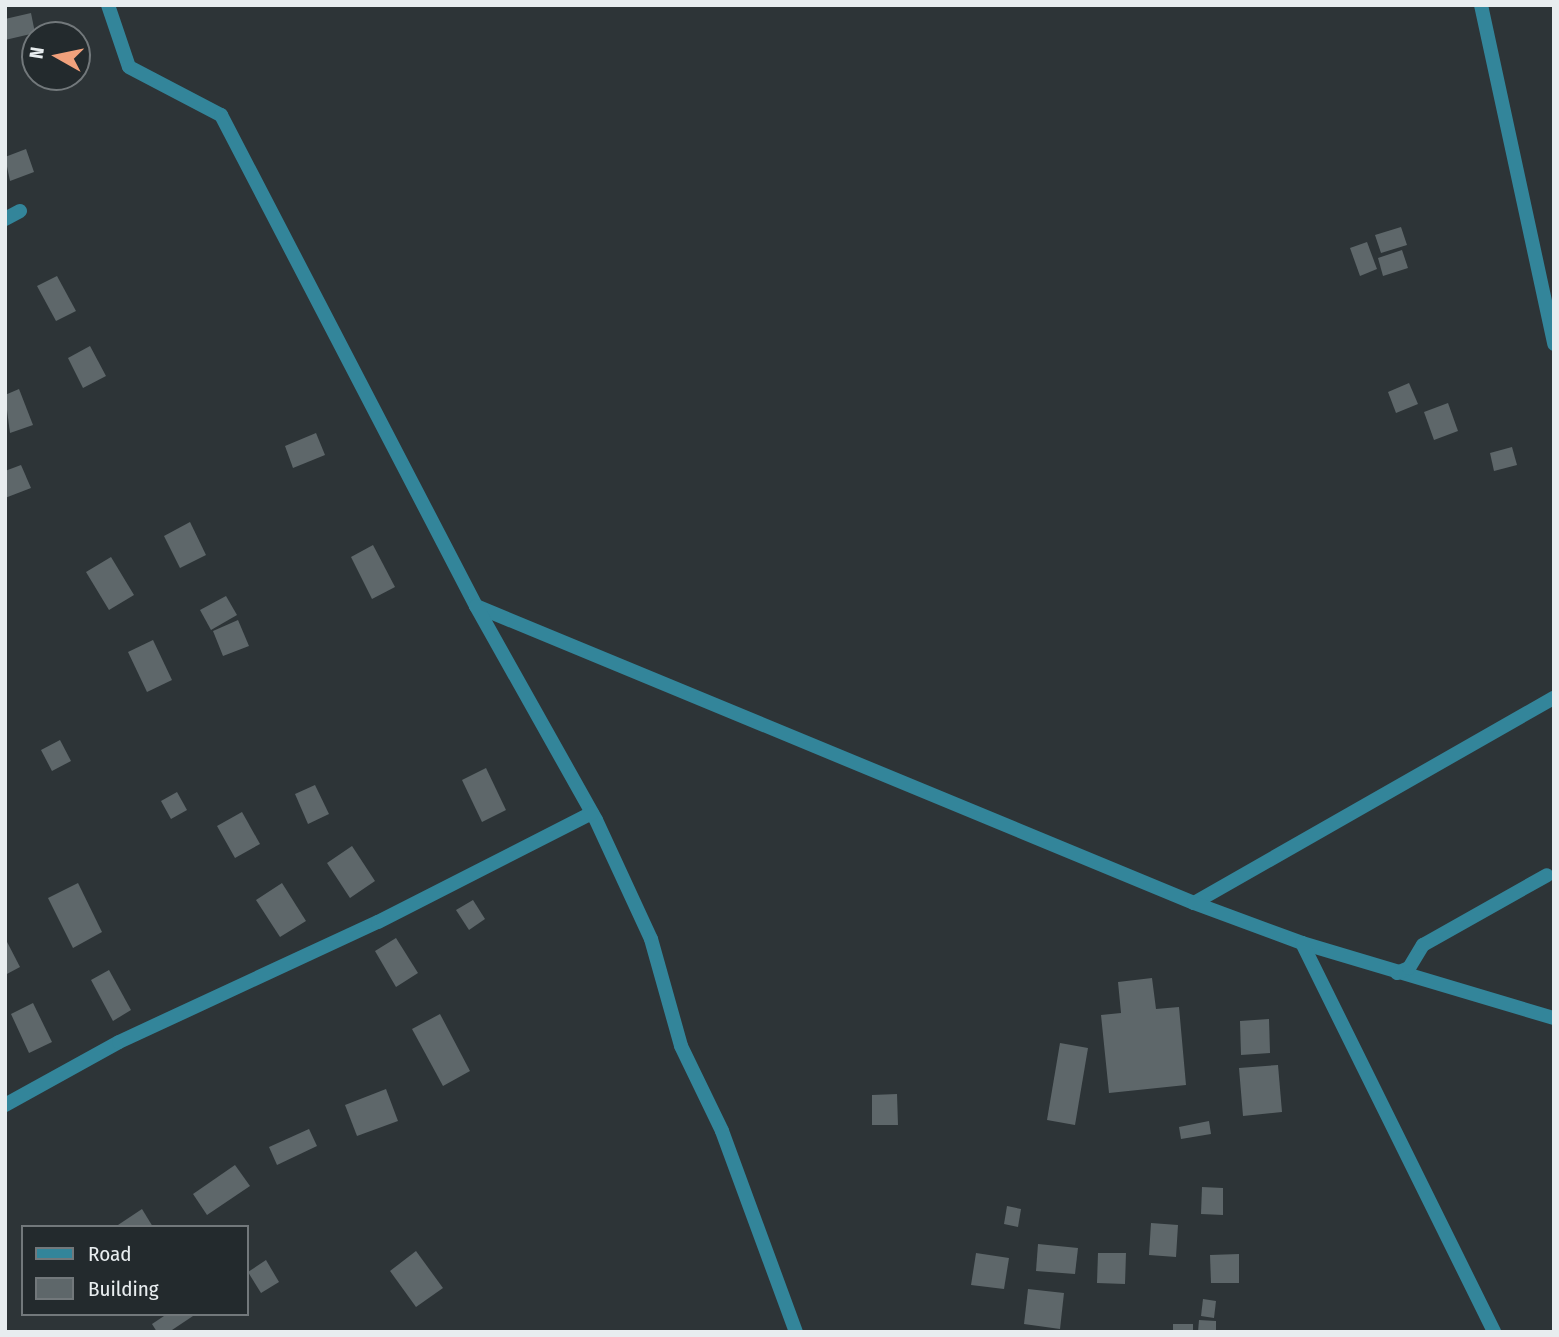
<!DOCTYPE html>
<style>
body{margin:0}
#map{position:relative;width:1559px;height:1337px;overflow:hidden;background:#2d3437;font-family:"Fira Sans Condensed",sans-serif}
div>[style]{position:absolute}
[style*='--x']{left:calc(var(--x)*1px);top:calc(var(--y)*1px);width:calc(var(--w)*1px);rotate:calc(var(--a)*1deg)}
.building>*{inset:0;background:#5e676a}
.minor>*{height:14px;margin:-7px;padding:0 7px;transform-origin:7px;border-radius:7px;background:#33859a}
span{translate:-50% -50%;white-space:nowrap;text-align:center;line-height:1.15;-webkit-text-stroke:5px #232a2d;paint-order:stroke}
.frame{position:absolute;inset:0;border:7px solid #e8edef;pointer-events:none}
.legend{position:absolute;left:21px;top:1225px;width:228px;height:91px;box-sizing:border-box;background:#232a2d;border:2px solid #72787b;margin:0;padding:9px 12px;list-style:none;font-size:21px;color:#e8edef}
.legend li{display:flex;align-items:center;gap:14px;height:35px}
.legend b{width:35px;border:2px solid #72787b}
.north{position:absolute;left:21px;top:21px;width:70px;height:70px;box-sizing:border-box;background:#232a2d;border:2px solid #72787b;border-radius:50%;rotate:279deg;font-size:19px;font-weight:700;line-height:28px;text-align:center;color:#e8edef}
.north::after{content:'';display:block;margin:auto;width:24px;height:32px;background:#f1a17c;clip-path:polygon(50% 0,100% 100%,50% 72%,0 100%)}
</style>
<div id="map">
<div class="building">
<div style="clip-path:polygon(31px 13px,35px 33px,5px 40px,5px 19px)"></div>
<div style="clip-path:polygon(26px 149px,34px 172px,10px 181px,5px 157px)"></div>
<div style="clip-path:polygon(1401px 227px,1407px 245px,1381px 253px,1375px 235px)"></div>
<div style="clip-path:polygon(1367px 242px,1377px 269px,1360px 276px,1350px 248px)"></div>
<div style="clip-path:polygon(1402px 250px,1408px 268px,1383px 276px,1378px 258px)"></div>
<div style="clip-path:polygon(57px 276px,76px 311px,56px 321px,37px 286px)"></div>
<div style="clip-path:polygon(90px 346px,106px 376px,83px 388px,68px 358px)"></div>
<div style="clip-path:polygon(1409px 383px,1418px 404px,1396px 413px,1388px 392px)"></div>
<div style="clip-path:polygon(19px 389px,33px 425px,10px 433px,5px 395px)"></div>
<div style="clip-path:polygon(1448px 403px,1458px 431px,1434px 440px,1424px 412px)"></div>
<div style="clip-path:polygon(316px 433px,325px 455px,293px 468px,285px 446px)"></div>
<div style="clip-path:polygon(1512px 447px,1517px 465px,1494px 471px,1490px 453px)"></div>
<div style="clip-path:polygon(21px 465px,31px 488px,5px 498px,5px 471px)"></div>
<div style="clip-path:polygon(190px 522px,206px 555px,180px 568px,164px 536px)"></div>
<div style="clip-path:polygon(373px 545px,395px 587px,372px 599px,351px 557px)"></div>
<div style="clip-path:polygon(111px 557px,134px 595px,109px 610px,86px 572px)"></div>
<div style="clip-path:polygon(226px 596px,237px 615px,211px 630px,200px 610px)"></div>
<div style="clip-path:polygon(238px 620px,249px 646px,223px 656px,213px 631px)"></div>
<div style="clip-path:polygon(153px 640px,172px 680px,147px 692px,128px 652px)"></div>
<div style="clip-path:polygon(60px 740px,71px 761px,52px 771px,41px 750px)"></div>
<div style="clip-path:polygon(486px 768px,506px 810px,482px 822px,462px 780px)"></div>
<div style="clip-path:polygon(315px 785px,329px 814px,308px 824px,295px 794px)"></div>
<div style="clip-path:polygon(177px 792px,187px 810px,171px 819px,161px 801px)"></div>
<div style="clip-path:polygon(242px 812px,260px 844px,235px 858px,217px 826px)"></div>
<div style="clip-path:polygon(352px 846px,375px 881px,350px 898px,327px 863px)"></div>
<div style="clip-path:polygon(78px 883px,102px 932px,73px 948px,48px 898px)"></div>
<div style="clip-path:polygon(282px 883px,306px 921px,280px 937px,256px 900px)"></div>
<div style="clip-path:polygon(473px 900px,485px 919px,469px 930px,456px 910px)"></div>
<div style="clip-path:polygon(5px 938px,20px 967px,5px 975px)"></div>
<div style="clip-path:polygon(396px 938px,418px 973px,396px 987px,375px 951px)"></div>
<div style="clip-path:polygon(109px 970px,131px 1010px,113px 1021px,91px 980px)"></div>
<div style="clip-path:polygon(1152px 978px,1156px 1009px,1179px 1007px,1186px 1085px,1109px 1093px,1101px 1015px,1121px 1013px,1118px 982px)"></div>
<div style="clip-path:polygon(33px 1003px,52px 1042px,29px 1053px,11px 1014px)"></div>
<div style="clip-path:polygon(440px 1014px,470px 1071px,443px 1086px,412px 1029px)"></div>
<div style="clip-path:polygon(1269px 1019px,1270px 1053px,1241px 1055px,1240px 1021px)"></div>
<div style="clip-path:polygon(1060px 1043px,1088px 1048px,1075px 1125px,1047px 1120px)"></div>
<div style="clip-path:polygon(1278px 1065px,1282px 1112px,1243px 1116px,1239px 1068px)"></div>
<div style="clip-path:polygon(386px 1089px,398px 1121px,357px 1136px,345px 1105px)"></div>
<div style="clip-path:polygon(897px 1094px,898px 1125px,872px 1125px,872px 1095px)"></div>
<div style="clip-path:polygon(1209px 1121px,1211px 1134px,1181px 1139px,1179px 1127px)"></div>
<div style="clip-path:polygon(309px 1129px,317px 1146px,277px 1165px,269px 1147px)"></div>
<div style="clip-path:polygon(235px 1165px,250px 1186px,207px 1215px,193px 1194px)"></div>
<div style="clip-path:polygon(1202px 1187px,1223px 1188px,1223px 1215px,1201px 1214px)"></div>
<div style="clip-path:polygon(1007px 1206px,1021px 1209px,1018px 1227px,1004px 1224px)"></div>
<div style="clip-path:polygon(142px 1209px,153px 1227px,115px 1227px)"></div>
<div style="clip-path:polygon(1151px 1223px,1178px 1225px,1176px 1257px,1149px 1255px)"></div>
<div style="clip-path:polygon(1038px 1244px,1078px 1248px,1075px 1274px,1036px 1271px)"></div>
<div style="clip-path:polygon(416px 1251px,443px 1288px,416px 1307px,390px 1271px)"></div>
<div style="clip-path:polygon(976px 1253px,1009px 1258px,1004px 1289px,971px 1285px)"></div>
<div style="clip-path:polygon(1098px 1253px,1126px 1253px,1125px 1284px,1097px 1283px)"></div>
<div style="clip-path:polygon(1239px 1254px,1239px 1283px,1211px 1283px,1210px 1255px)"></div>
<div style="clip-path:polygon(266px 1260px,279px 1282px,261px 1293px,248px 1272px)"></div>
<div style="clip-path:polygon(1028px 1289px,1064px 1293px,1060px 1329px,1024px 1324px)"></div>
<div style="clip-path:polygon(1203px 1299px,1216px 1301px,1214px 1318px,1201px 1316px)"></div>
<div style="clip-path:polygon(167px 1314px,196px 1314px,169px 1332px,157px 1332px,152px 1324px)"></div>
<div style="clip-path:polygon(1199px 1320px,1216px 1321px,1216px 1332px,1198px 1332px)"></div>
<div style="clip-path:polygon(1173px 1324px,1193px 1324px,1193px 1332px,1173px 1332px)"></div>
</div>
<div class="minor">
<div style="--x:108;--y:5;--w:65;--a:71.3"></div>
<div style="--x:129;--y:67;--w:104;--a:27.6"></div>
<div style="--x:221;--y:115;--w:553;--a:62.55"></div>
<div style="--x:476;--y:606;--w:777;--a:22.47"></div>
<div style="--x:1194;--y:903;--w:414;--a:-29.7"></div>
<div style="--x:1481;--y:5;--w:347;--a:77.8"></div>
<div style="--x:5;--y:219;--w:17;--a:-28"></div>
<div style="--x:476;--y:606;--w:245;--a:60.7"></div>
<div style="--x:596;--y:820;--w:131;--a:65.2"></div>
<div style="--x:651;--y:939;--w:111;--a:74.3"></div>
<div style="--x:681;--y:1046;--w:94;--a:64.2"></div>
<div style="--x:722;--y:1131;--w:214;--a:69.8"></div>
<div style="--x:1194;--y:903;--w:115;--a:20.3"></div>
<div style="--x:1302;--y:943;--w:263;--a:16.6"></div>
<div style="--x:1302;--y:943;--w:434;--a:63.7"></div>
<div style="--x:1397;--y:973;--w:13;--a:-23"></div>
<div style="--x:1409;--y:968;--w:27;--a:-59"></div>
<div style="--x:1423;--y:945;--w:142;--a:-29.4"></div>
<div style="--x:5;--y:1105;--w:130;--a:-28.9"></div>
<div style="--x:119;--y:1042;--w:285;--a:-24.9"></div>
<div style="--x:378;--y:922;--w:240;--a:-27"></div>
</div>
<div class="frame"></div>
<ul class="legend">
<li><b style="height:9px;background:#33859a"></b>Road</li>
<li><b style="height:19px;background:#5e676a"></b>Building</li>
</ul>
<div class="north">N</div>
</div>
